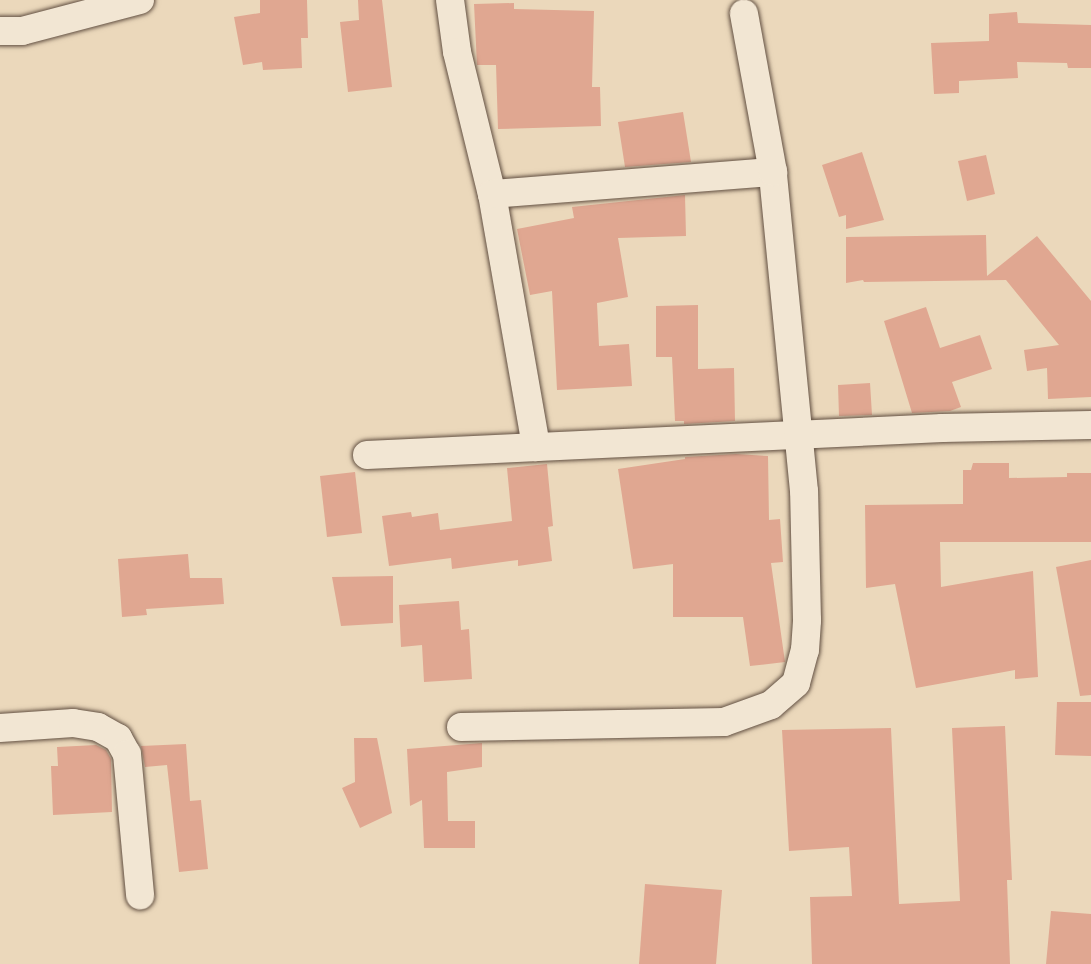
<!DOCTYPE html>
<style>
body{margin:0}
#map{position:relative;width:1091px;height:964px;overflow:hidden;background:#ebd8bb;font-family:"Gentium Book Plus",serif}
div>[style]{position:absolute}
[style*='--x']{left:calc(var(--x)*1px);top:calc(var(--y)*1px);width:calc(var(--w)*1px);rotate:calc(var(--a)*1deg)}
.building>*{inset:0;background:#e0a791}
.roads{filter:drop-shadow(0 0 2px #625042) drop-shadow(0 0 2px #625042)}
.street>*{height:28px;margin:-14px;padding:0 14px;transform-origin:14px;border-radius:14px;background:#f2e6d3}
span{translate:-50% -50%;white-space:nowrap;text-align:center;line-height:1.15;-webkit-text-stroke:5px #f2e6d3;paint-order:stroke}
</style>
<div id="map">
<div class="building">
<div style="clip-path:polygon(260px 0,307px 0,308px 38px,301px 38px,302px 68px,263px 70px,262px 62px,243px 65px,234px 17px,260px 13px)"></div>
<div style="clip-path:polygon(358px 0,382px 0,392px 87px,348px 92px,340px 22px,359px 20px)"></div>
<div style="clip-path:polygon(514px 3px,514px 9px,594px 11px,592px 87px,600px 87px,601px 126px,498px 129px,496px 65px,477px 65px,474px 4px)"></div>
<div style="clip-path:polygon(1017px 12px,1018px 23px,1091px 25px,1091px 68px,1068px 68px,1067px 63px,1017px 62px,1018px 78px,959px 81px,959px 93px,934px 94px,931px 43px,989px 41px,989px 14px)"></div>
<div style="clip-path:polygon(683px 112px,691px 162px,625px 167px,618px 122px)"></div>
<div style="clip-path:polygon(862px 152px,884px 220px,846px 229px,846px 215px,839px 217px,822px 165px)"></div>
<div style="clip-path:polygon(986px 155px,995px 194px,967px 201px,958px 161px)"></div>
<div style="clip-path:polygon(685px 195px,686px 236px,618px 238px,628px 297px,597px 303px,599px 346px,629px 344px,632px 386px,557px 390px,552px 291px,530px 295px,517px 229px,574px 218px,572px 207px)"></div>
<div style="clip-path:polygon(986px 235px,987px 276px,1037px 236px,1091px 301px,1091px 397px,1048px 399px,1047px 368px,1027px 371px,1024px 350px,1059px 345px,1006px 280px,864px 282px,863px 280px,846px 283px,846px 237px)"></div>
<div style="clip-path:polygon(698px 305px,698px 369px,734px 368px,735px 421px,684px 424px,684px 421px,675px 421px,672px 357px,656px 357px,656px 306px)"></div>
<div style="clip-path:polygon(926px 307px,940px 348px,980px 335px,992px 369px,952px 382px,961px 407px,950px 411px,912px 413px,884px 321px)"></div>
<div style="clip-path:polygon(870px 383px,872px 415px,839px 416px,838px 385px)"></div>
<div style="clip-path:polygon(736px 454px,768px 456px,769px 520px,780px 519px,783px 562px,771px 563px,785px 662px,750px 666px,743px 617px,673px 617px,673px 564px,633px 569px,618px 469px,685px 459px,685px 457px)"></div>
<div style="clip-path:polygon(973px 463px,1009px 463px,1009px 478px,1067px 477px,1067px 473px,1091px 473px,1091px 542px,940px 542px,941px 587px,1033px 571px,1038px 677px,1015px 679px,1015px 670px,916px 688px,895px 584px,866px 588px,865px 505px,963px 504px,963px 470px,971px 470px)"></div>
<div style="clip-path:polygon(547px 464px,553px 526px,548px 527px,552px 561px,518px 566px,518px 560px,452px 569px,451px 558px,389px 566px,382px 516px,411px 512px,412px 517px,438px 513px,440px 530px,512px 521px,507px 468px)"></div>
<div style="clip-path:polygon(355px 472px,362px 533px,327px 537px,320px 476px)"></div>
<div style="clip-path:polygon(188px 554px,190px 578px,222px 578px,224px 604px,146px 609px,147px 615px,122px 617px,118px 559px)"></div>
<div style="clip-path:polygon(1091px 560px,1091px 695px,1080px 696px,1056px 567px)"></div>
<div style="clip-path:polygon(393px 576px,393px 623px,341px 626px,332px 577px)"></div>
<div style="clip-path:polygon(459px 601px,461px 630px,469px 629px,472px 679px,424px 682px,422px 645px,401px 647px,399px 605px)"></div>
<div style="clip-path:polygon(1057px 702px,1091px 702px,1091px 756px,1055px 755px)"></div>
<div style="clip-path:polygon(1005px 726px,1012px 880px,1007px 880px,1010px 964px,812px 964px,810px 897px,852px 896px,849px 847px,789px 851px,782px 730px,891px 728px,899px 904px,960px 901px,952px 728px)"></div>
<div style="clip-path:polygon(354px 738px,377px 738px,392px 813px,360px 828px,342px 788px,355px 782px)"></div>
<div style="clip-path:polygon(482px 743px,482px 767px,447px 772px,448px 821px,475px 821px,475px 848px,424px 848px,422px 800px,410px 806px,407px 749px)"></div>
<div style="clip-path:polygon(186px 744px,190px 801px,201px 800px,208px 869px,179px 872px,167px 765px,145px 767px,141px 746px)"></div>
<div style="clip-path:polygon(96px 745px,106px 750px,111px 759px,112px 812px,53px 815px,51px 766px,58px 766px,57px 747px)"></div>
<div style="clip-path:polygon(645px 884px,722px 890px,716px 964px,639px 964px)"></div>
<div style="clip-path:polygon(1051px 911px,1091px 914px,1091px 964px,1046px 964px)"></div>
</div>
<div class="roads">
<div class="street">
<div style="--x:450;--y:0;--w:52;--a:82.3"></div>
<div style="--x:457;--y:52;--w:146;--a:76.2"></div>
<div style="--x:492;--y:194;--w:257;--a:80.1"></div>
<div style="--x:0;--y:31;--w:22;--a:0"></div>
<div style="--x:22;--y:31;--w:122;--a:-14.7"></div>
<div style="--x:492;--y:194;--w:282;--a:-4.5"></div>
<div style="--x:367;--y:455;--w:576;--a:-2.69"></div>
<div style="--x:942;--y:428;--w:149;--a:-1.2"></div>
<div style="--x:461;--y:727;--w:263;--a:-1.1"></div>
<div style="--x:724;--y:722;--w:50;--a:-19.9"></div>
<div style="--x:771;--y:705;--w:33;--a:-41"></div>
<div style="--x:796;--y:683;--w:34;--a:-75"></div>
<div style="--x:805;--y:650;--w:30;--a:-86"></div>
<div style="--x:807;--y:620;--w:129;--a:-91.3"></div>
<div style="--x:804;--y:491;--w:321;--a:-95.6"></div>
<div style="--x:773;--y:172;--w:161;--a:-100.4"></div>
<div style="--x:0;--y:728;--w:73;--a:-3.9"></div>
<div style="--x:73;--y:723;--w:25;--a:9"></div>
<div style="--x:98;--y:727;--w:23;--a:29"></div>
<div style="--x:118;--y:738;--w:18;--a:61"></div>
<div style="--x:127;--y:754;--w:142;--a:84.7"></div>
</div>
</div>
</div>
